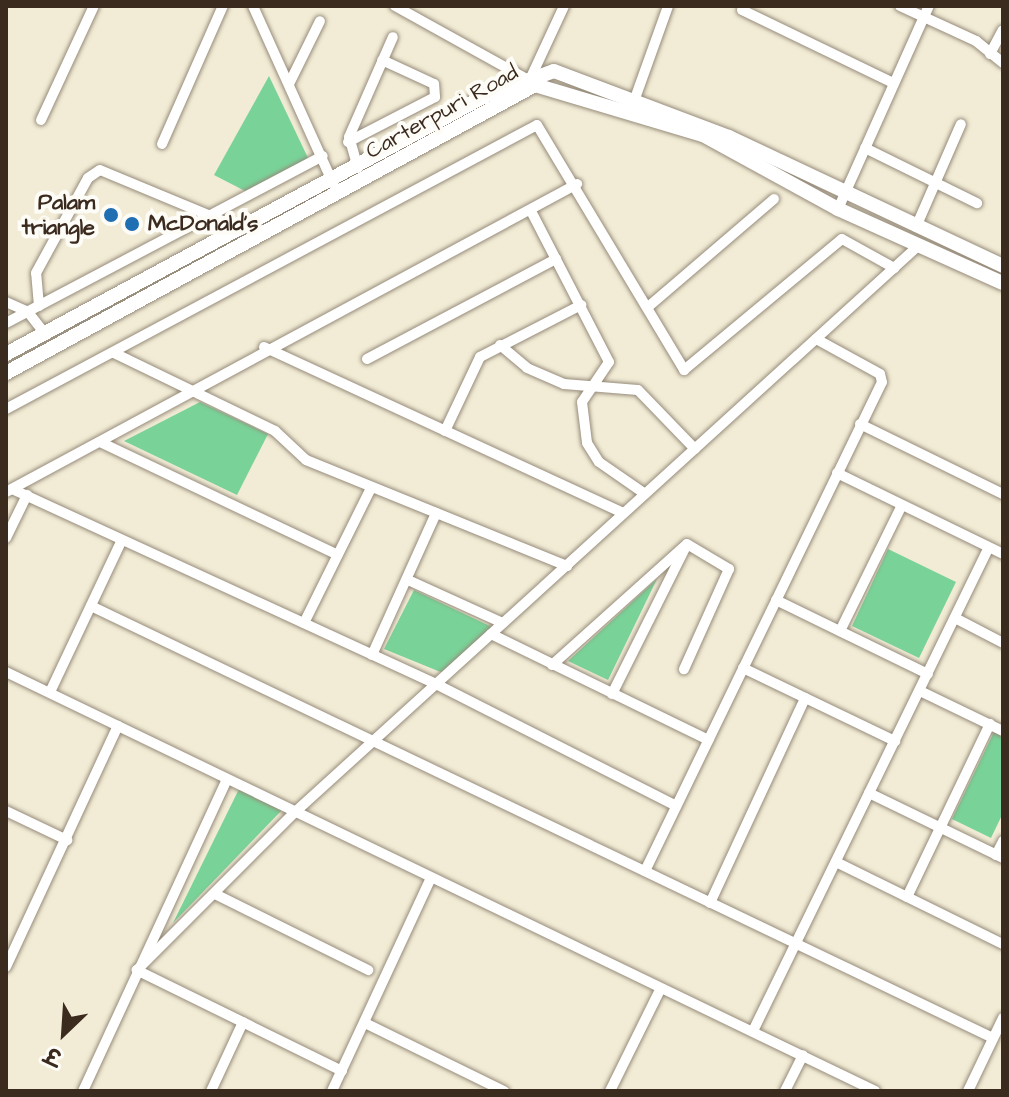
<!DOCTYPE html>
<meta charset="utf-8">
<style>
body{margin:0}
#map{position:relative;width:1009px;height:1097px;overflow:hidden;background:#f2ecd6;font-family:"Architects Daughter","Playpen Sans Deva",sans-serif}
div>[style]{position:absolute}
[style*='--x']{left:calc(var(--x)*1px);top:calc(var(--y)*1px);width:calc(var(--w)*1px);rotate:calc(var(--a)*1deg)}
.green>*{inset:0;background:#79d399}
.roads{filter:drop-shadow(0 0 2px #968b7a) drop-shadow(0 0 2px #968b7a)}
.minor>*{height:10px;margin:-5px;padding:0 5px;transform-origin:5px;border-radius:5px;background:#fff}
.secondary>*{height:14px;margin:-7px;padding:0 7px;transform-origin:7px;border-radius:7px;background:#fff}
.dots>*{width:22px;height:22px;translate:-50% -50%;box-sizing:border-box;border:4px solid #fdfcf7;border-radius:50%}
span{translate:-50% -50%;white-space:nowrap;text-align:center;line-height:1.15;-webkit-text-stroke:8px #fdfcf7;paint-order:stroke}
.street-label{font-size:22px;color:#3b2a1e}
.poi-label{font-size:22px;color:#3b2a1e;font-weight:700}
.right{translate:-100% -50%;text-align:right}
.left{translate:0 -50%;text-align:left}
.frame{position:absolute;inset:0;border:8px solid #3b2a1e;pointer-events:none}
.north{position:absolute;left:24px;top:993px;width:80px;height:80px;-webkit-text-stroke:6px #fdfcf7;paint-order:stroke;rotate:205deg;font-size:22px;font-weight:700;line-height:32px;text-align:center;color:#3b2a1e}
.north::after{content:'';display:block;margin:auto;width:28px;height:36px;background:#3b2a1e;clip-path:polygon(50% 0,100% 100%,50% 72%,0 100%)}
</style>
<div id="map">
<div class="green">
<div style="clip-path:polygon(269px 76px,309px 160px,247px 192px,214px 175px)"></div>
<div style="clip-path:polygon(200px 402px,268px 434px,237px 495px,124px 441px)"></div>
<div style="clip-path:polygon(888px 549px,956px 582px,919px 658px,852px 626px)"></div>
<div style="clip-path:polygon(657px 579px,608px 680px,568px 661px)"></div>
<div style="clip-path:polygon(414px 590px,494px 628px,443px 673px,384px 649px)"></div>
<div style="clip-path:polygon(994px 732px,1003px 736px,1003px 813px,991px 838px,952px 819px)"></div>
<div style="clip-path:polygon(240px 787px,283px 809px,173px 923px)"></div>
</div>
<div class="roads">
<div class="minor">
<div style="--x:253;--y:6;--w:196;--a:65.7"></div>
<div style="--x:395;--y:6;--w:159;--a:29"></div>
<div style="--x:900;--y:6;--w:84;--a:24.7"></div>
<div style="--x:976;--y:41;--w:35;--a:39"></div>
<div style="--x:742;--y:10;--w:168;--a:25.8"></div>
<div style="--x:990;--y:54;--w:27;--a:-62"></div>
<div style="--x:532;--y:75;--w:76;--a:-65.1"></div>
<div style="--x:289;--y:84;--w:70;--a:-63.8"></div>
<div style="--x:633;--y:104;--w:104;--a:-70.3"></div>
<div style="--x:41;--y:120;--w:126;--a:-65.1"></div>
<div style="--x:348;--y:142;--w:98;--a:-27.3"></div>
<div style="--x:435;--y:97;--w:13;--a:-94"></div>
<div style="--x:434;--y:84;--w:57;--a:-155.2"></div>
<div style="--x:162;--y:144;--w:151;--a:-66.2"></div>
<div style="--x:865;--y:148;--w:125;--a:26.2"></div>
<div style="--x:358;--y:168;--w:32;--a:-106"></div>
<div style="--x:349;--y:137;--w:109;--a:-66.3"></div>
<div style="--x:838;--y:209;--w:222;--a:-65.9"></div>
<div style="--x:531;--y:211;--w:170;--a:62.7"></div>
<div style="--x:609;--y:362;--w:48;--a:124"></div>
<div style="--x:582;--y:402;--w:41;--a:83"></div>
<div style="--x:587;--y:443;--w:22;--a:58"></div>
<div style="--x:599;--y:462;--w:56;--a:34.8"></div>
<div style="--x:916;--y:227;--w:112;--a:-66.4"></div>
<div style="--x:6;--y:302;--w:24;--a:24"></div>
<div style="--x:28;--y:312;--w:29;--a:52"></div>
<div style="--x:39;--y:306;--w:33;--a:-95"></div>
<div style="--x:36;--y:273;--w:108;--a:-61.3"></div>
<div style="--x:88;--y:178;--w:14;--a:-34"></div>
<div style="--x:100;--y:170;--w:154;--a:22.6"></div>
<div style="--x:648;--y:307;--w:166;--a:-40.6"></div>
<div style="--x:6;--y:323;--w:358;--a:-27.8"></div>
<div style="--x:500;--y:345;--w:35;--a:40"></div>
<div style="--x:527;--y:368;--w:40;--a:23.4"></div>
<div style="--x:564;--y:384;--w:74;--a:4.6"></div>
<div style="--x:638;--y:390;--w:82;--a:46"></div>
<div style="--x:264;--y:347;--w:396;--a:24.8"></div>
<div style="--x:114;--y:353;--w:179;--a:25.8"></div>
<div style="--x:275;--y:431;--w:42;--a:43.1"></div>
<div style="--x:306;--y:460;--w:282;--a:22.1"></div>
<div style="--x:367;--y:359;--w:214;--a:-27.9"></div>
<div style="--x:6;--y:409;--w:602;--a:-28.14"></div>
<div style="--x:537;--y:125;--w:286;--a:59"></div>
<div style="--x:684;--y:370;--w:205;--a:-39.7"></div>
<div style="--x:842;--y:239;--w:60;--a:29.1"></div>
<div style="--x:860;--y:424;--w:159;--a:26.1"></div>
<div style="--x:445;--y:431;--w:82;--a:-64.7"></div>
<div style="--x:480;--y:357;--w:114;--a:-27.2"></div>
<div style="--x:100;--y:442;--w:263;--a:25.4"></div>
<div style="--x:837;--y:473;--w:185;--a:26"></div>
<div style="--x:12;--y:489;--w:467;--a:24.7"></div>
<div style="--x:436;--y:684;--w:269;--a:26.9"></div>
<div style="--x:6;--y:492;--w:649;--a:-28.34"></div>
<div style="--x:6;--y:538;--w:48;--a:-64"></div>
<div style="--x:408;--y:580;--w:104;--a:24.4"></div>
<div style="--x:776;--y:600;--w:169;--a:26"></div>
<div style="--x:91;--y:606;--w:1000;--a:25.59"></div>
<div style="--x:955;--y:618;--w:54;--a:27.5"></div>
<div style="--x:304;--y:623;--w:151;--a:-63.6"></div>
<div style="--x:840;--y:631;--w:140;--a:-63.8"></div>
<div style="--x:491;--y:634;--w:242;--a:26"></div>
<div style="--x:372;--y:655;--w:156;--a:-65.7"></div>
<div style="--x:552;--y:665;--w:181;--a:-41.9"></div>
<div style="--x:687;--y:544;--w:49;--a:30.8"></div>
<div style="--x:729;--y:569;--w:110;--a:114.2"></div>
<div style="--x:743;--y:668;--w:169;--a:25.7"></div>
<div style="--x:6;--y:672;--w:965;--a:25.74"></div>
<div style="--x:920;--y:691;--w:92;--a:25.7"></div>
<div style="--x:50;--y:692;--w:168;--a:-64.7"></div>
<div style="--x:612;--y:694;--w:165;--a:-63.4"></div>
<div style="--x:869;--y:793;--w:149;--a:25.9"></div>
<div style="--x:6;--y:811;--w:68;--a:25.4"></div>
<div style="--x:996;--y:855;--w:16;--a:-63"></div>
<div style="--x:836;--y:862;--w:186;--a:26.2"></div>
<div style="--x:645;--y:871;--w:543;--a:-64.14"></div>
<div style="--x:882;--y:382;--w:8;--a:-104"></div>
<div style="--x:880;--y:374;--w:73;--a:-151.3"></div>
<div style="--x:217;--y:895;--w:169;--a:26.4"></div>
<div style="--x:907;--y:897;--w:192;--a:-64.4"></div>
<div style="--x:710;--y:903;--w:226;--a:-65.1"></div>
<div style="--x:6;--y:967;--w:266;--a:-65.1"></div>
<div style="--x:365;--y:1023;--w:155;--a:26.1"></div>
<div style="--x:753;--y:1031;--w:538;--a:-64.01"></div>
<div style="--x:342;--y:1071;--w:229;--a:-153.8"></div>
<div style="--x:137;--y:970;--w:222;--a:-45"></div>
<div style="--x:294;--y:813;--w:843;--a:-42.26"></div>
<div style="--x:83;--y:1091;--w:341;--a:-65.2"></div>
<div style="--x:211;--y:1091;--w:76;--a:-65.1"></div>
<div style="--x:332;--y:1091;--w:233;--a:-65.1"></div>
<div style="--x:610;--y:1091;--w:113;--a:-63.7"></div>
<div style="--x:785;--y:1091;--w:40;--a:-63.4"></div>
<div style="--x:968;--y:1091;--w:81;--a:-64.4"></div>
</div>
<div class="secondary">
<div style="--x:6;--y:354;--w:544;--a:-28.31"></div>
<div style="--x:485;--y:96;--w:73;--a:-19.9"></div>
<div style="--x:554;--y:71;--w:187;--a:20.7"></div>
<div style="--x:729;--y:137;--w:303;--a:25.2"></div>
<div style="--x:6;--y:373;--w:602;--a:-28.56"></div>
<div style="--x:535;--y:85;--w:175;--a:16.6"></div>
<div style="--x:703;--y:135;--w:154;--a:28.7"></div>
<div style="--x:838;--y:209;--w:181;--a:24.2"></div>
</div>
</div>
<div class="dots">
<div style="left:111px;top:215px;background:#1f6fb2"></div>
<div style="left:132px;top:224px;background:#1f6fb2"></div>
</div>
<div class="street-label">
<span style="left:442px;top:112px;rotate:-29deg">Carterpuri Road</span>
</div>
<div class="poi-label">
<span class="right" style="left:95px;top:215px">Palam<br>triangle</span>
<span class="left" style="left:148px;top:224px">McDonald's</span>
</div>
<div class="frame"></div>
<div class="north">उ</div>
</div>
